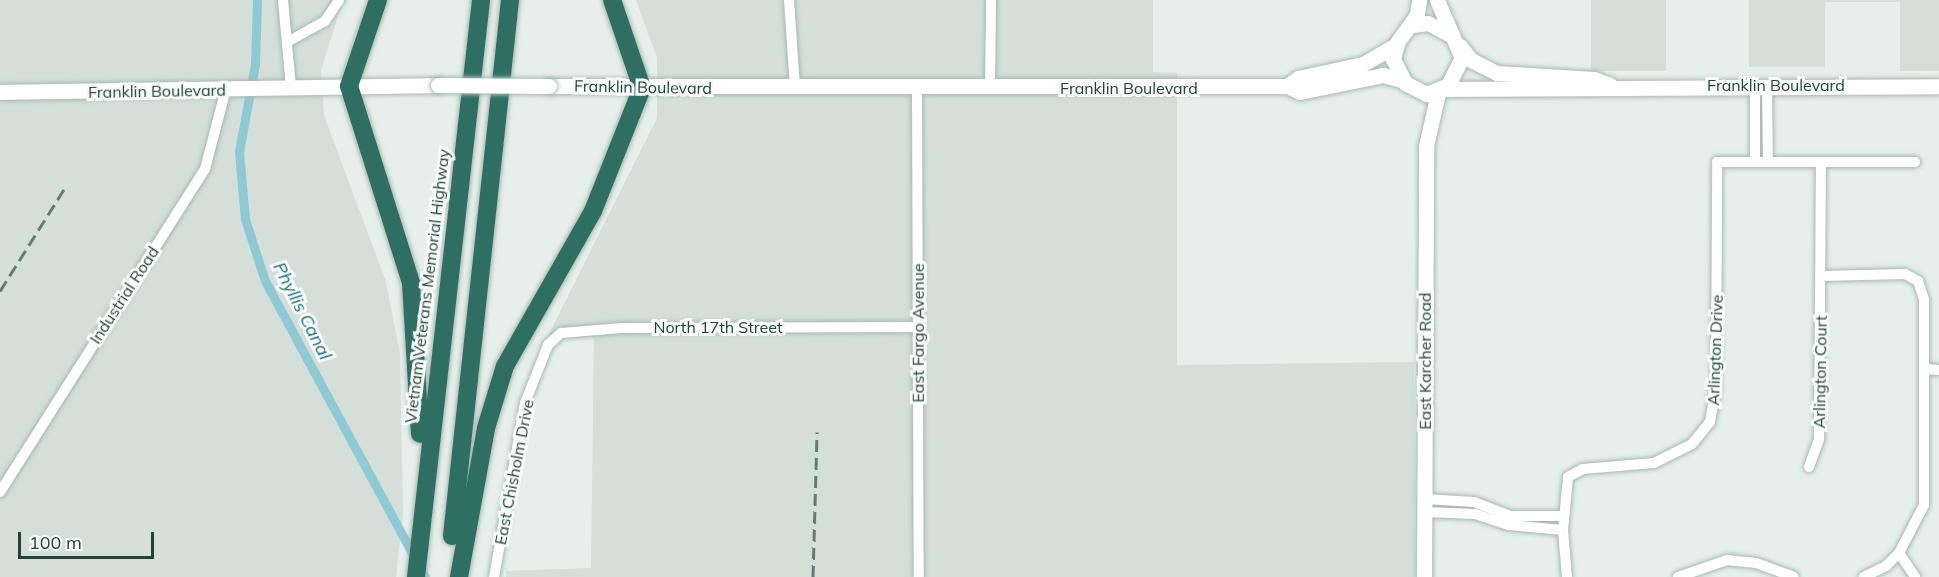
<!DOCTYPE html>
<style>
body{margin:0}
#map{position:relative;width:1939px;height:577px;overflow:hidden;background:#e6efeb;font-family:Mulish,sans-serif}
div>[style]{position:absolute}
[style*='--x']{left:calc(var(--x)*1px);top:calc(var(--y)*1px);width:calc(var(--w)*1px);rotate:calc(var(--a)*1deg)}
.built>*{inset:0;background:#d4dfda}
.canal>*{height:9px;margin:-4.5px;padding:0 4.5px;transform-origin:4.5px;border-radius:4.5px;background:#8ec9d4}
.roads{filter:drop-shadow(0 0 2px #a8b8b2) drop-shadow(0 0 2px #a8b8b2)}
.street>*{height:10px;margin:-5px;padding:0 5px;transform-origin:5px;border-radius:5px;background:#fff}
.secondary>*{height:15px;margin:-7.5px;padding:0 7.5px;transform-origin:7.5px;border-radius:7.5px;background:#fff}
.highway>*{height:18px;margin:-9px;padding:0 9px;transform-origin:9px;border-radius:9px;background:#2f6f62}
.rail>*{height:3px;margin-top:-1.5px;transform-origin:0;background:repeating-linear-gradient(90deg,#5f7d75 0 12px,transparent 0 18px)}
.bridges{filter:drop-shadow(0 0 2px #a4bbb3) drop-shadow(0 0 2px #a4bbb3)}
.secondary-bridge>*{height:15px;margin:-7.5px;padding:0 7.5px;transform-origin:7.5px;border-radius:7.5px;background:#fff}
span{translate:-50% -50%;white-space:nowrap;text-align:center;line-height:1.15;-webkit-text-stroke:6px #f7fbf9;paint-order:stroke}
.street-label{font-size:16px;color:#24423a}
.water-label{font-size:18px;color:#1c6f80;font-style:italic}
.scale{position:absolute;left:18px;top:532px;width:136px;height:27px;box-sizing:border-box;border:3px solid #24423a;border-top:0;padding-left:8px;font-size:18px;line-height:21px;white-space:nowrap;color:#24423a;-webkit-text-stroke:4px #f7fbf9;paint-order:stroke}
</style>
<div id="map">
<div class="built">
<div style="clip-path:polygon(0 0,343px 0,321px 70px,324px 115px,386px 282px,400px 354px,403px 514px,396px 577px,0 577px)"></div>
<div style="clip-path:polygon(636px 0,1153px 0,1153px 72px,1177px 73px,1177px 365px,1414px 362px,1415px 577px,506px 577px,506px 571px,591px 568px,594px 337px,548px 336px,657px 118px,657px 58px)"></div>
<div style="clip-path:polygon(1591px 0,1666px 0,1666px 71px,1591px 71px)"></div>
<div style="clip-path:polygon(1749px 0,1939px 0,1939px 71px,1900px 71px,1900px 2px,1825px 2px,1825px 67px,1749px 67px)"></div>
</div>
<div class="canal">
<div style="--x:257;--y:0;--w:64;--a:91.8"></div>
<div style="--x:255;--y:64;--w:89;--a:100.3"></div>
<div style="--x:239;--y:152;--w:67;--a:84.9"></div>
<div style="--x:245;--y:219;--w:65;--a:72.1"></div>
<div style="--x:265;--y:281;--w:336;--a:61.6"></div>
</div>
<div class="roads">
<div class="street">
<div style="--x:283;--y:0;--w:88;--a:84.8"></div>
<div style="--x:789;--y:0;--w:88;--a:86.1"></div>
<div style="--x:289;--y:41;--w:41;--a:-29.1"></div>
<div style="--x:325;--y:21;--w:25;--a:-56"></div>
<div style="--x:1755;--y:85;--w:77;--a:90"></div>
<div style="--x:1767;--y:85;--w:77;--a:89.3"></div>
<div style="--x:917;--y:88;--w:489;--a:89.8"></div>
<div style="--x:990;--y:88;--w:88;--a:-89.3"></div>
<div style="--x:1821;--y:276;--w:84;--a:-1.4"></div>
<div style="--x:1905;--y:274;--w:15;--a:28"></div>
<div style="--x:1918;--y:281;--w:19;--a:72"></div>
<div style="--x:1924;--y:299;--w:206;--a:90"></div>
<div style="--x:1924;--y:505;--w:54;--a:117.5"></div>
<div style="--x:1899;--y:553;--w:18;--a:135"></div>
<div style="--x:1886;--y:566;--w:25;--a:154"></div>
<div style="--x:1926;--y:369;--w:13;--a:4"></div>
<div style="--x:1809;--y:467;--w:29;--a:-70"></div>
<div style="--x:1819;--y:440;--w:277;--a:-89.6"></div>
<div style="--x:0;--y:492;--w:383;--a:-57.6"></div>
<div style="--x:205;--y:169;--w:83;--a:-75.3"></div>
<div style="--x:1425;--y:499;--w:49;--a:3.5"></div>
<div style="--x:1474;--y:502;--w:39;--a:21"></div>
<div style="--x:1510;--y:516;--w:53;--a:0"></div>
<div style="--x:1425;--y:512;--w:50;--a:2.3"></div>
<div style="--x:1475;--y:514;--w:36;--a:18"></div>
<div style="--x:1509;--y:525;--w:54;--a:5.3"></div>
<div style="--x:1899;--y:553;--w:29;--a:56"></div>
<div style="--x:494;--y:577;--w:177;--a:-79.9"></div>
<div style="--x:525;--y:403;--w:62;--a:-68.4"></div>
<div style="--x:548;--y:345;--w:18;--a:-43"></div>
<div style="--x:561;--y:333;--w:61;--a:-4.7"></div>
<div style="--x:622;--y:328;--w:297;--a:-0.2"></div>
<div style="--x:1567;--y:577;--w:47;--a:-94.9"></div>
<div style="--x:1563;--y:530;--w:53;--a:-84.6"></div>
<div style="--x:1568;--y:477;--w:17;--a:-28"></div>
<div style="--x:1583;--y:469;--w:71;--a:-4.8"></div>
<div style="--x:1654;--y:463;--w:42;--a:-26.6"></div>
<div style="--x:1692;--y:444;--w:28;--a:-51"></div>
<div style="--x:1710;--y:422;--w:34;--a:-80"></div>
<div style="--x:1716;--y:389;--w:227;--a:-89.7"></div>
<div style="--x:1717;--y:162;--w:198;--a:0"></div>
<div style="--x:1678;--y:577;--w:52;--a:-19.1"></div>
<div style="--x:1727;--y:560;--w:29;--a:6"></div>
<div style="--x:1756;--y:563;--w:40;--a:20.2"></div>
</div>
<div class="secondary">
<div style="--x:1419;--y:0;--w:15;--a:98"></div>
<div style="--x:1417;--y:15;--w:32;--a:126"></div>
<div style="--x:1398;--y:41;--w:19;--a:106"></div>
<div style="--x:1393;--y:59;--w:27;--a:63"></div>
<div style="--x:1405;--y:83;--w:25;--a:27"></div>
<div style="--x:1427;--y:94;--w:23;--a:-23"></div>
<div style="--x:1448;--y:85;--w:30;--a:-63"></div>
<div style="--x:1462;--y:58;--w:63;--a:-113.3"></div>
<div style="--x:1412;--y:25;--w:16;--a:-7"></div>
<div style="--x:1428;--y:23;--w:27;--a:28"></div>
<div style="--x:1460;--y:46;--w:18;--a:52"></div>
<div style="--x:1471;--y:60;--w:29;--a:27"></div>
<div style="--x:1497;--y:73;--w:97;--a:3.5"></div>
<div style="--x:1594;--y:79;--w:17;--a:21"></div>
<div style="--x:549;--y:86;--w:738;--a:0"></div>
<div style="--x:1287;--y:86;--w:14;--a:25"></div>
<div style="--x:1300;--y:92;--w:85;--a:-11.6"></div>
<div style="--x:1383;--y:75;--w:20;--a:15"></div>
<div style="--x:1287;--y:86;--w:14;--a:-36"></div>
<div style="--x:1298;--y:78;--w:66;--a:-12.2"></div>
<div style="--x:1363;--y:64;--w:39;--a:-30"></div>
<div style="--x:1444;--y:89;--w:495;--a:-0.3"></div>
<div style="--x:0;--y:92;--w:438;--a:-0.9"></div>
<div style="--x:1424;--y:577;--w:431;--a:-89.7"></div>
<div style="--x:1426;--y:146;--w:54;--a:-77.2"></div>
</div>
<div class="highway">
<div style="--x:378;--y:0;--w:91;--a:108.6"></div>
<div style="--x:349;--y:86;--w:207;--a:72.5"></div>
<div style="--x:411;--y:283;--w:151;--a:86.6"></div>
<div style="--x:452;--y:536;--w:539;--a:-83.82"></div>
<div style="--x:416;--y:577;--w:581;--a:-83.57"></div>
<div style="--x:459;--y:577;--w:151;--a:-79.7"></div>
<div style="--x:486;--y:428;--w:65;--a:-73"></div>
<div style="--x:505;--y:366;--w:178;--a:-60.4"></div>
<div style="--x:593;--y:211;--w:132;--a:-68.3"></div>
<div style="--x:642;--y:88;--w:93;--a:-108.8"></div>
</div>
</div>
<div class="rail">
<div style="--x:0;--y:291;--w:124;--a:-57.8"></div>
<div style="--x:813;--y:577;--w:145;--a:-88.4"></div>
</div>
<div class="bridges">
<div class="secondary-bridge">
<div style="--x:438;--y:85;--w:111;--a:0.5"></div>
</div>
</div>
<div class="street-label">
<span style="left:1776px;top:85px">Franklin Boulevard</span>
<span style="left:643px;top:87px;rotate:1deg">Franklin Boulevard</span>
<span style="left:1129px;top:88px">Franklin Boulevard</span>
<span style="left:157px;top:91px;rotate:-1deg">Franklin Boulevard</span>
<span style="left:427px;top:286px;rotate:-83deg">Vietnam Veterans Memorial Highway</span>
<span style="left:124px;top:295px;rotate:-57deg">Industrial Road</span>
<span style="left:718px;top:327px">North 17th Street</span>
<span style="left:918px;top:333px;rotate:-90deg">East Fargo Avenue</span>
<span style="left:1715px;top:350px;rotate:-88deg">Arlington Drive</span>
<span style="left:1425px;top:361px;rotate:-90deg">East Karcher Road</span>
<span style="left:1820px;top:372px;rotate:-89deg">Arlington Court</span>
<span style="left:514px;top:472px;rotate:-79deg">East Chisholm Drive</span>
</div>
<div class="water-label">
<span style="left:302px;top:311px;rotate:63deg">Phyllis Canal</span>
</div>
<div class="scale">100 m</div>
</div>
